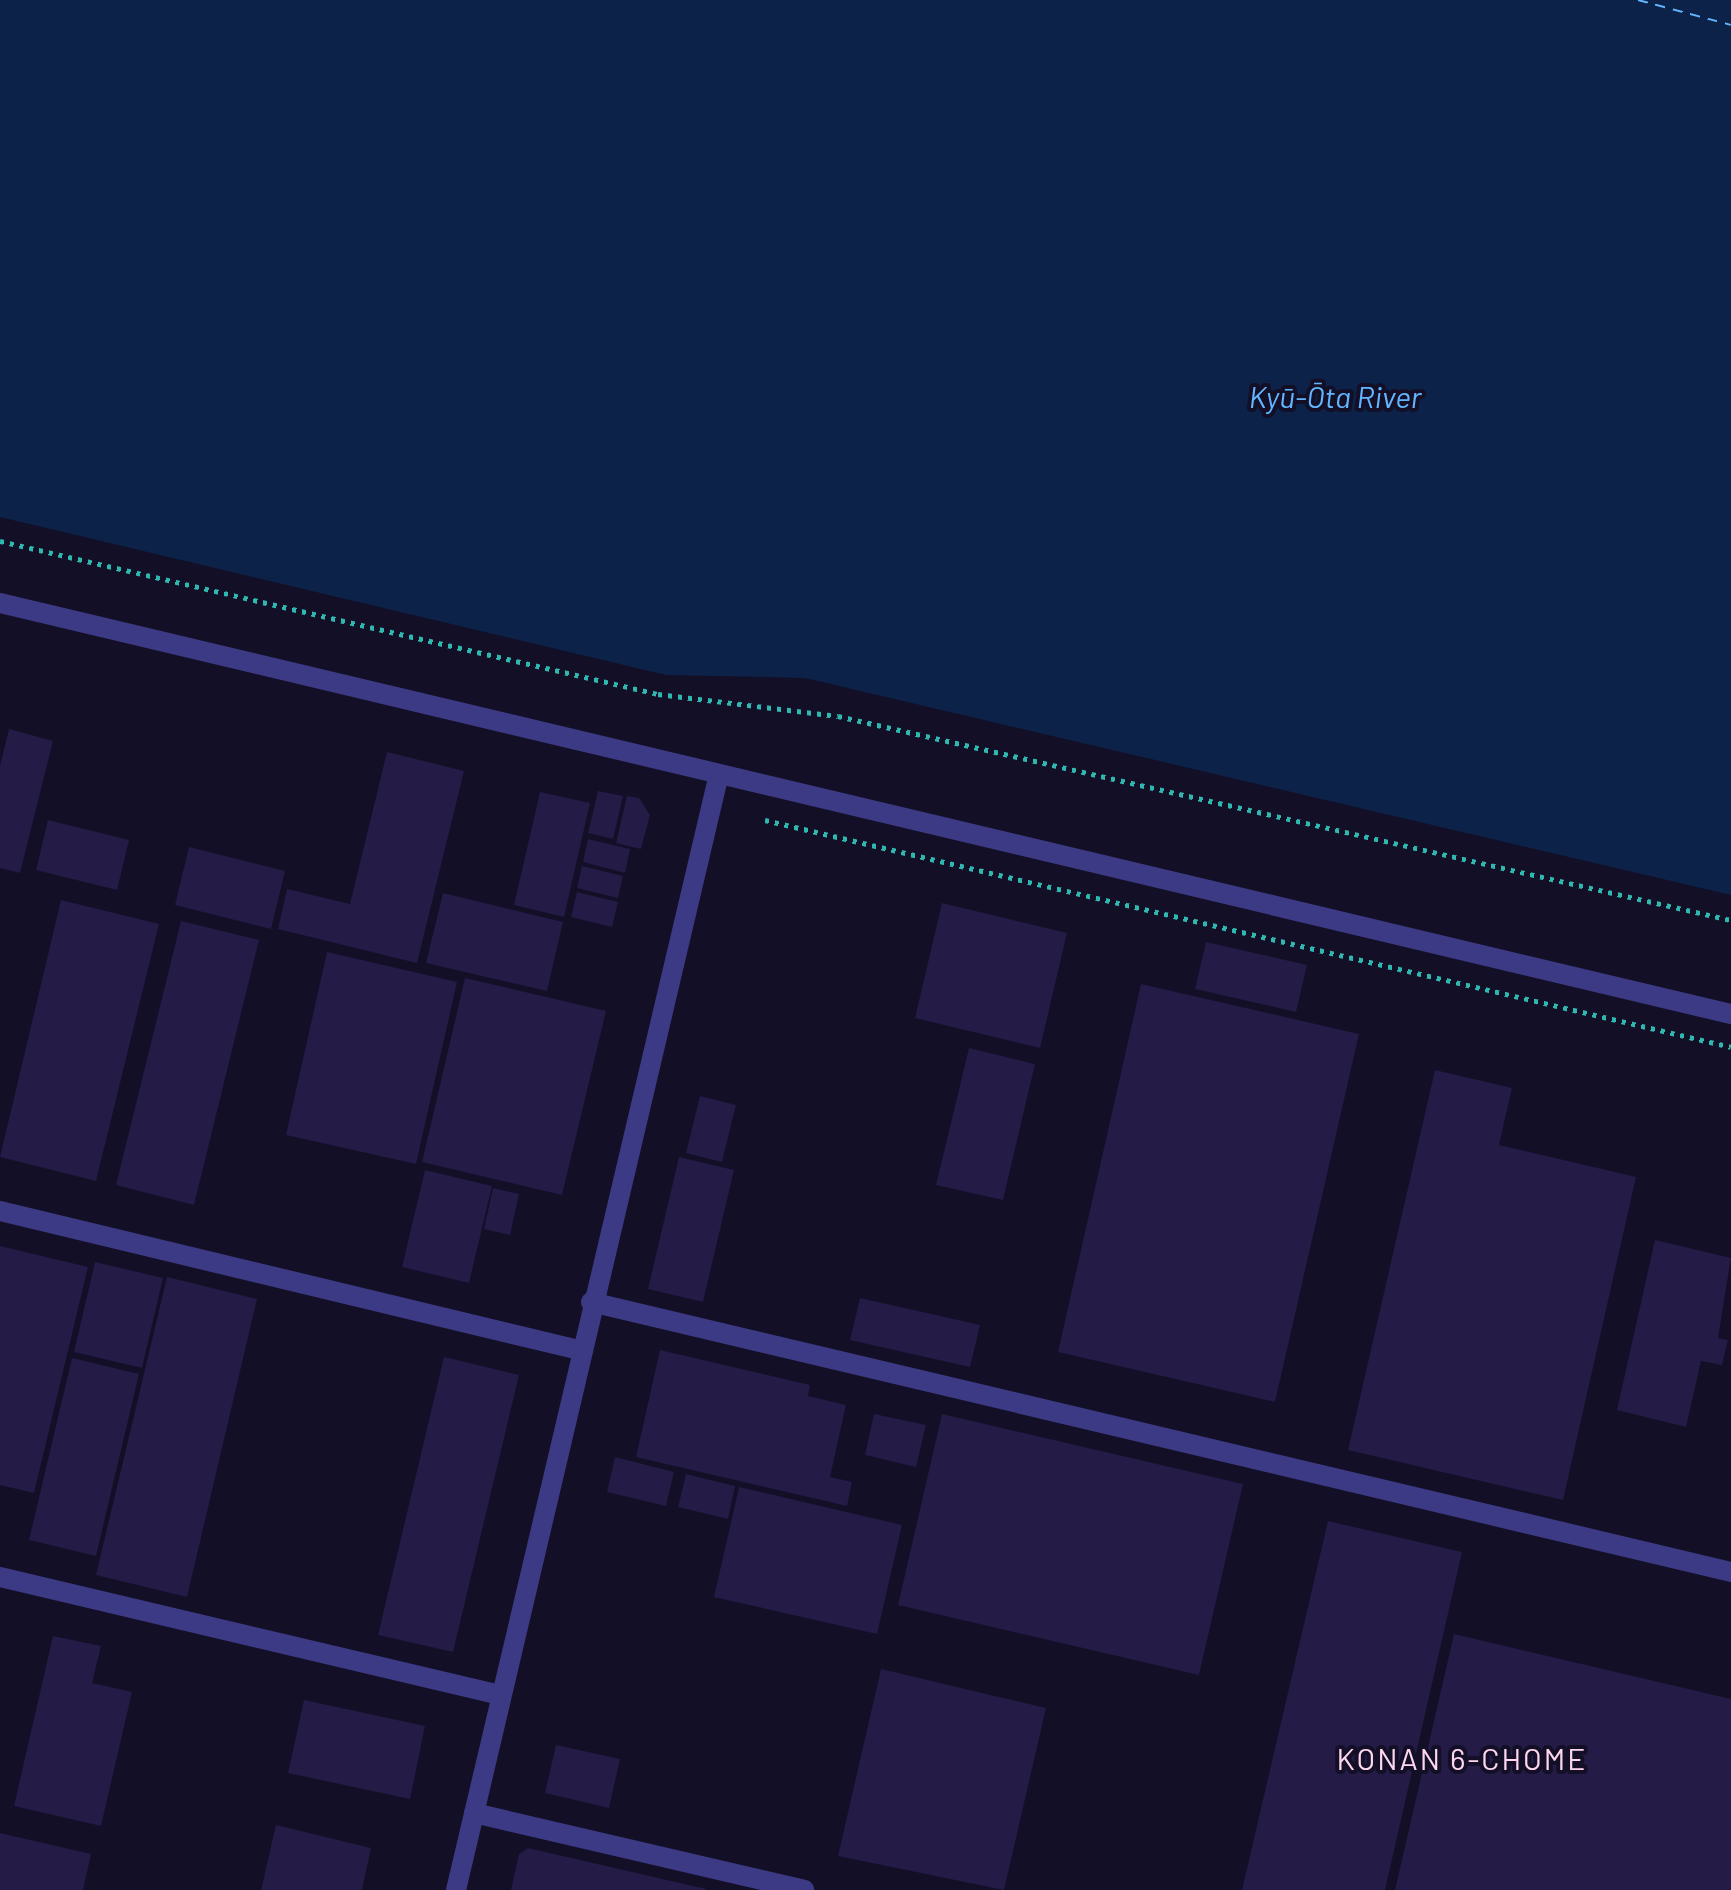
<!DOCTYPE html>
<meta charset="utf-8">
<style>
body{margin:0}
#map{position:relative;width:1731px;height:1890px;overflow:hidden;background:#130f26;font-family:Barlow,sans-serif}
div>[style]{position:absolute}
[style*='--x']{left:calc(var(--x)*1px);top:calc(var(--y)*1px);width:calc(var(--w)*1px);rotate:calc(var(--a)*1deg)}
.water>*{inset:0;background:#0c2248}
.ferry>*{height:2px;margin-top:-1px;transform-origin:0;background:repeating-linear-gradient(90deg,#62b6ff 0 10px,transparent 0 18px)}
.building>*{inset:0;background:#241b47}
.path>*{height:5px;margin-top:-2.5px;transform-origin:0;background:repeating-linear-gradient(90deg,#2fb8b0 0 4px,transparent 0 10px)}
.minor>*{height:20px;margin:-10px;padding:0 10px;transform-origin:10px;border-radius:10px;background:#3d3a85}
.tertiary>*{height:20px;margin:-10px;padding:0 10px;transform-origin:10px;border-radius:10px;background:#3d3a85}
span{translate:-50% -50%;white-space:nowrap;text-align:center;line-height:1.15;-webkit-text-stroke:8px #130f26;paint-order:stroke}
.water-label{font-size:30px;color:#62b6ff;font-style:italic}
.neighbourhood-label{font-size:30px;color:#ffd6f0;letter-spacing:2px}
</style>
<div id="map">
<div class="water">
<div style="clip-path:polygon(0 0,1731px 0,1731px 895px,805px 678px,666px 675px,0 517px)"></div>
</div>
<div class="ferry">
<div style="--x:1638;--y:0;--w:96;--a:15"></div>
</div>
<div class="building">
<div style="clip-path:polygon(9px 729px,53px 741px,20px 873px,0 868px,0 766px)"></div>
<div style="clip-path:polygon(387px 752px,464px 771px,417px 963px,278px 929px,287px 889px,350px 904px)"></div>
<div style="clip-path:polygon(598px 791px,623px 796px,613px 839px,588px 833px)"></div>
<div style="clip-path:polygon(540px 792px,590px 803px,564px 917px,514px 905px)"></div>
<div style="clip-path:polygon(627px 796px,639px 798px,650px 815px,641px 849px,616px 843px)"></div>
<div style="clip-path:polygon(48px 820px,129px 840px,117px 890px,36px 870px)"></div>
<div style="clip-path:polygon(588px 839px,630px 849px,625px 873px,583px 862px)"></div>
<div style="clip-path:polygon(189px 847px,285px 871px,271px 929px,175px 905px)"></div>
<div style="clip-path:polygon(582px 866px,623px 876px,618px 898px,577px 888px)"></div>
<div style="clip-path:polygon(577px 892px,618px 902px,612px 927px,571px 917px)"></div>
<div style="clip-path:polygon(443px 893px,563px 922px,547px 991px,426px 963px)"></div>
<div style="clip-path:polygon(61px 900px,159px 924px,96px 1181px,0 1157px)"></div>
<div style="clip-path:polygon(942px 903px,1067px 933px,1040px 1048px,915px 1018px)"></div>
<div style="clip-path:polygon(181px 921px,259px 940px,194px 1205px,116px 1185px)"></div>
<div style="clip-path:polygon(1206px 942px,1307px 965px,1296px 1012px,1195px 989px)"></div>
<div style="clip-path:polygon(327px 952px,457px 982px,416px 1164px,286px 1135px)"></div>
<div style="clip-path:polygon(465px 978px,606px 1011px,562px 1195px,422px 1162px)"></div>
<div style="clip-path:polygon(1141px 984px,1359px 1034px,1275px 1402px,1058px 1352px)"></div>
<div style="clip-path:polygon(969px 1048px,1035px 1064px,1003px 1200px,936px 1185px)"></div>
<div style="clip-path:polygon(1435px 1070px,1512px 1088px,1499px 1145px,1636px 1177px,1563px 1500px,1348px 1450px)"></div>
<div style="clip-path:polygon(700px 1096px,736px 1105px,722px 1162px,686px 1153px)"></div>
<div style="clip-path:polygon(679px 1157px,734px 1170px,703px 1302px,648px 1289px)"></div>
<div style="clip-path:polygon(425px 1170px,492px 1186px,469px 1283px,402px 1267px)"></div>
<div style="clip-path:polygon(493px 1188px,519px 1194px,510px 1235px,484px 1229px)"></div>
<div style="clip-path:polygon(1655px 1240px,1731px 1258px,1718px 1338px,1728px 1340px,1722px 1365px,1701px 1361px,1686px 1427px,1617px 1410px)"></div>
<div style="clip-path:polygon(0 1246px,88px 1267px,34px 1493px,0 1485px)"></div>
<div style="clip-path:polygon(95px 1262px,163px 1278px,142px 1368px,74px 1352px)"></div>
<div style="clip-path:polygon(167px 1277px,257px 1299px,187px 1597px,96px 1575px)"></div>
<div style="clip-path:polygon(860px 1298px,980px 1325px,970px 1367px,850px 1340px)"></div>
<div style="clip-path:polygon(660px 1350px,810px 1385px,808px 1396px,846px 1405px,830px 1477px,852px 1482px,847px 1506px,636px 1457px)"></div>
<div style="clip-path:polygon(444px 1357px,519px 1375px,453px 1652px,378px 1635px)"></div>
<div style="clip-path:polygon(72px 1358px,139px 1374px,96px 1556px,29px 1540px)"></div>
<div style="clip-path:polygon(874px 1414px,926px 1425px,916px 1467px,865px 1455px)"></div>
<div style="clip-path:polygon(942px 1414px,1243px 1484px,1199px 1675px,898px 1605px)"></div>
<div style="clip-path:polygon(615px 1457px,674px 1472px,666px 1506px,607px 1492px)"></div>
<div style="clip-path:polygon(686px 1474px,735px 1486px,728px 1519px,678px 1507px)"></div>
<div style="clip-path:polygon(739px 1487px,902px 1525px,877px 1634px,714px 1597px)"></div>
<div style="clip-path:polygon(1328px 1521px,1462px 1552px,1385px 1890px,1242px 1890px)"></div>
<div style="clip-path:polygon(1454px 1634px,1731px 1699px,1731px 1890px,1395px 1890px)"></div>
<div style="clip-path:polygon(53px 1636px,101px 1646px,92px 1683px,132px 1692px,101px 1826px,14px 1806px)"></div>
<div style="clip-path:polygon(881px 1669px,1046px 1708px,1004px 1890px,838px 1856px)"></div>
<div style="clip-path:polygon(304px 1700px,425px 1726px,410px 1799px,288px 1773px)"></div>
<div style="clip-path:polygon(556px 1745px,620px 1759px,609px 1808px,545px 1793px)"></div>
<div style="clip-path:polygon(276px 1825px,371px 1848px,362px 1890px,261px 1890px)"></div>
<div style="clip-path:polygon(0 1833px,91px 1854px,83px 1890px,0 1890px)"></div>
<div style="clip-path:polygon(528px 1848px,706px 1889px,705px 1890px,511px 1890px,519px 1854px)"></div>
</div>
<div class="path">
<div style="--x:0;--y:541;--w:676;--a:13.09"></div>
<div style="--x:658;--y:694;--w:181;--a:7"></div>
<div style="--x:838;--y:716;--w:916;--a:12.87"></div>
<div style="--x:765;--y:820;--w:992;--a:13.22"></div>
</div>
<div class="minor">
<div style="--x:0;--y:1211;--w:595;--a:13.5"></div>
<div style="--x:591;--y:1302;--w:1172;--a:13.32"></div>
<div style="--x:0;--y:1577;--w:514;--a:13.28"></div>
<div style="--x:474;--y:1813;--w:339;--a:13.1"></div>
</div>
<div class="tertiary">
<div style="--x:0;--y:603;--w:1779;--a:13.36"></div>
<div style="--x:456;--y:1890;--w:1142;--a:-76.74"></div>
</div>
<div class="water-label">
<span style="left:1335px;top:396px">Kyū-Ōta River</span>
</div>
<div class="neighbourhood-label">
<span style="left:1462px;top:1758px">KONAN 6-CHOME</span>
</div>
</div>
